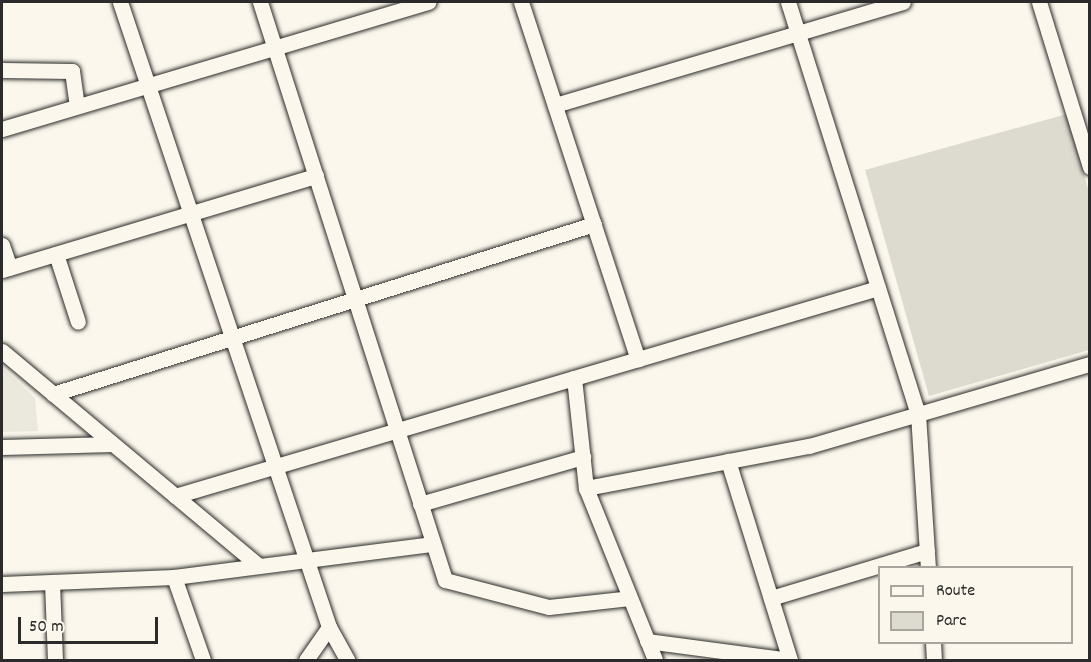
<!DOCTYPE html>
<style>
body{margin:0}
#map{position:relative;width:1091px;height:662px;overflow:hidden;background:#fbf7ec;font-family:Dekko,sans-serif}
div>[style]{position:absolute}
[style*='--x']{left:calc(var(--x)*1px);top:calc(var(--y)*1px);width:calc(var(--w)*1px);rotate:calc(var(--a)*1deg)}
.built>*{inset:0;background:#ebe8de}
.green>*{inset:0;background:#dddad0}
.roads{filter:drop-shadow(0 0 2px #2b2b2b) drop-shadow(0 0 2px #2b2b2b)}
.street>*{height:15px;margin:-7.5px;padding:0 7.5px;transform-origin:7.5px;border-radius:7.5px;background:#fbf7ec}
span{translate:-50% -50%;white-space:nowrap;text-align:center;line-height:1.15;-webkit-text-stroke:5px #fbf7ec;paint-order:stroke}
.frame{position:absolute;inset:0;border:3px solid #2b2b2b;pointer-events:none}
.legend{position:absolute;left:878px;top:566px;width:195px;height:78px;box-sizing:border-box;background:#fbf7ec;border:2px solid #a8a59f;margin:0;padding:8px 10px;list-style:none;font-size:18px;color:#2b2b2b}
.legend li{display:flex;align-items:center;gap:12px;height:30px}
.legend b{width:30px;border:2px solid #a8a59f}
.scale{position:absolute;left:18px;top:617px;width:140px;height:27px;box-sizing:border-box;border:3px solid #2b2b2b;border-top:0;padding-left:8px;font-size:18px;line-height:21px;white-space:nowrap;color:#2b2b2b;-webkit-text-stroke:4px #fbf7ec;paint-order:stroke}
</style>
<div id="map">
<div class="built">
<div style="clip-path:polygon(2px 367px,35px 398px,38px 431px,2px 432px)"></div>
</div>
<div class="green">
<div style="clip-path:polygon(1067px 114px,1089px 192px,1089px 350px,929px 396px,865px 170px)"></div>
</div>
<div class="roads">
<div class="street">
<div style="--x:120;--y:2;--w:659;--a:71.51"></div>
<div style="--x:329;--y:627;--w:38;--a:61"></div>
<div style="--x:260;--y:2;--w:607;--a:72.25"></div>
<div style="--x:445;--y:580;--w:107;--a:14.6"></div>
<div style="--x:549;--y:607;--w:81;--a:-6.3"></div>
<div style="--x:521;--y:2;--w:376;--a:71.9"></div>
<div style="--x:788;--y:2;--w:432;--a:72.5"></div>
<div style="--x:918;--y:414;--w:154;--a:86.3"></div>
<div style="--x:1039;--y:2;--w:173;--a:72.8"></div>
<div style="--x:2;--y:70;--w:70;--a:0.8"></div>
<div style="--x:72;--y:71;--w:35;--a:82"></div>
<div style="--x:555;--y:105;--w:363;--a:-16.5"></div>
<div style="--x:2;--y:129;--w:445;--a:-16.6"></div>
<div style="--x:2;--y:245;--w:24;--a:71"></div>
<div style="--x:56;--y:254;--w:71;--a:72.1"></div>
<div style="--x:2;--y:270;--w:328;--a:-16.7"></div>
<div style="--x:2;--y:351;--w:335;--a:39.9"></div>
<div style="--x:574;--y:378;--w:111;--a:83.8"></div>
<div style="--x:586;--y:488;--w:185;--a:68.1"></div>
<div style="--x:53;--y:394;--w:567;--a:-17.44"></div>
<div style="--x:2;--y:447;--w:111;--a:-1.5"></div>
<div style="--x:728;--y:461;--w:208;--a:72.7"></div>
<div style="--x:586;--y:488;--w:227;--a:-10.7"></div>
<div style="--x:809;--y:446;--w:293;--a:-16.3"></div>
<div style="--x:175;--y:496;--w:733;--a:-16.48"></div>
<div style="--x:420;--y:504;--w:170;--a:-16.1"></div>
<div style="--x:174;--y:577;--w:88;--a:70.7"></div>
<div style="--x:52;--y:582;--w:78;--a:87.8"></div>
<div style="--x:2;--y:584;--w:172;--a:-2.3"></div>
<div style="--x:174;--y:577;--w:261;--a:-7.3"></div>
<div style="--x:771;--y:598;--w:163;--a:-16.8"></div>
<div style="--x:647;--y:641;--w:144;--a:7.6"></div>
<div style="--x:933;--y:642;--w:18;--a:87"></div>
<div style="--x:306;--y:660;--w:40;--a:-55.1"></div>
</div>
</div>
<div class="frame"></div>
<ul class="legend">
<li><b style="height:8px;background:#fbf7ec"></b>Route</li>
<li><b style="height:16px;background:#dddad0"></b>Parc</li>
</ul>
<div class="scale">50 m</div>
</div>
